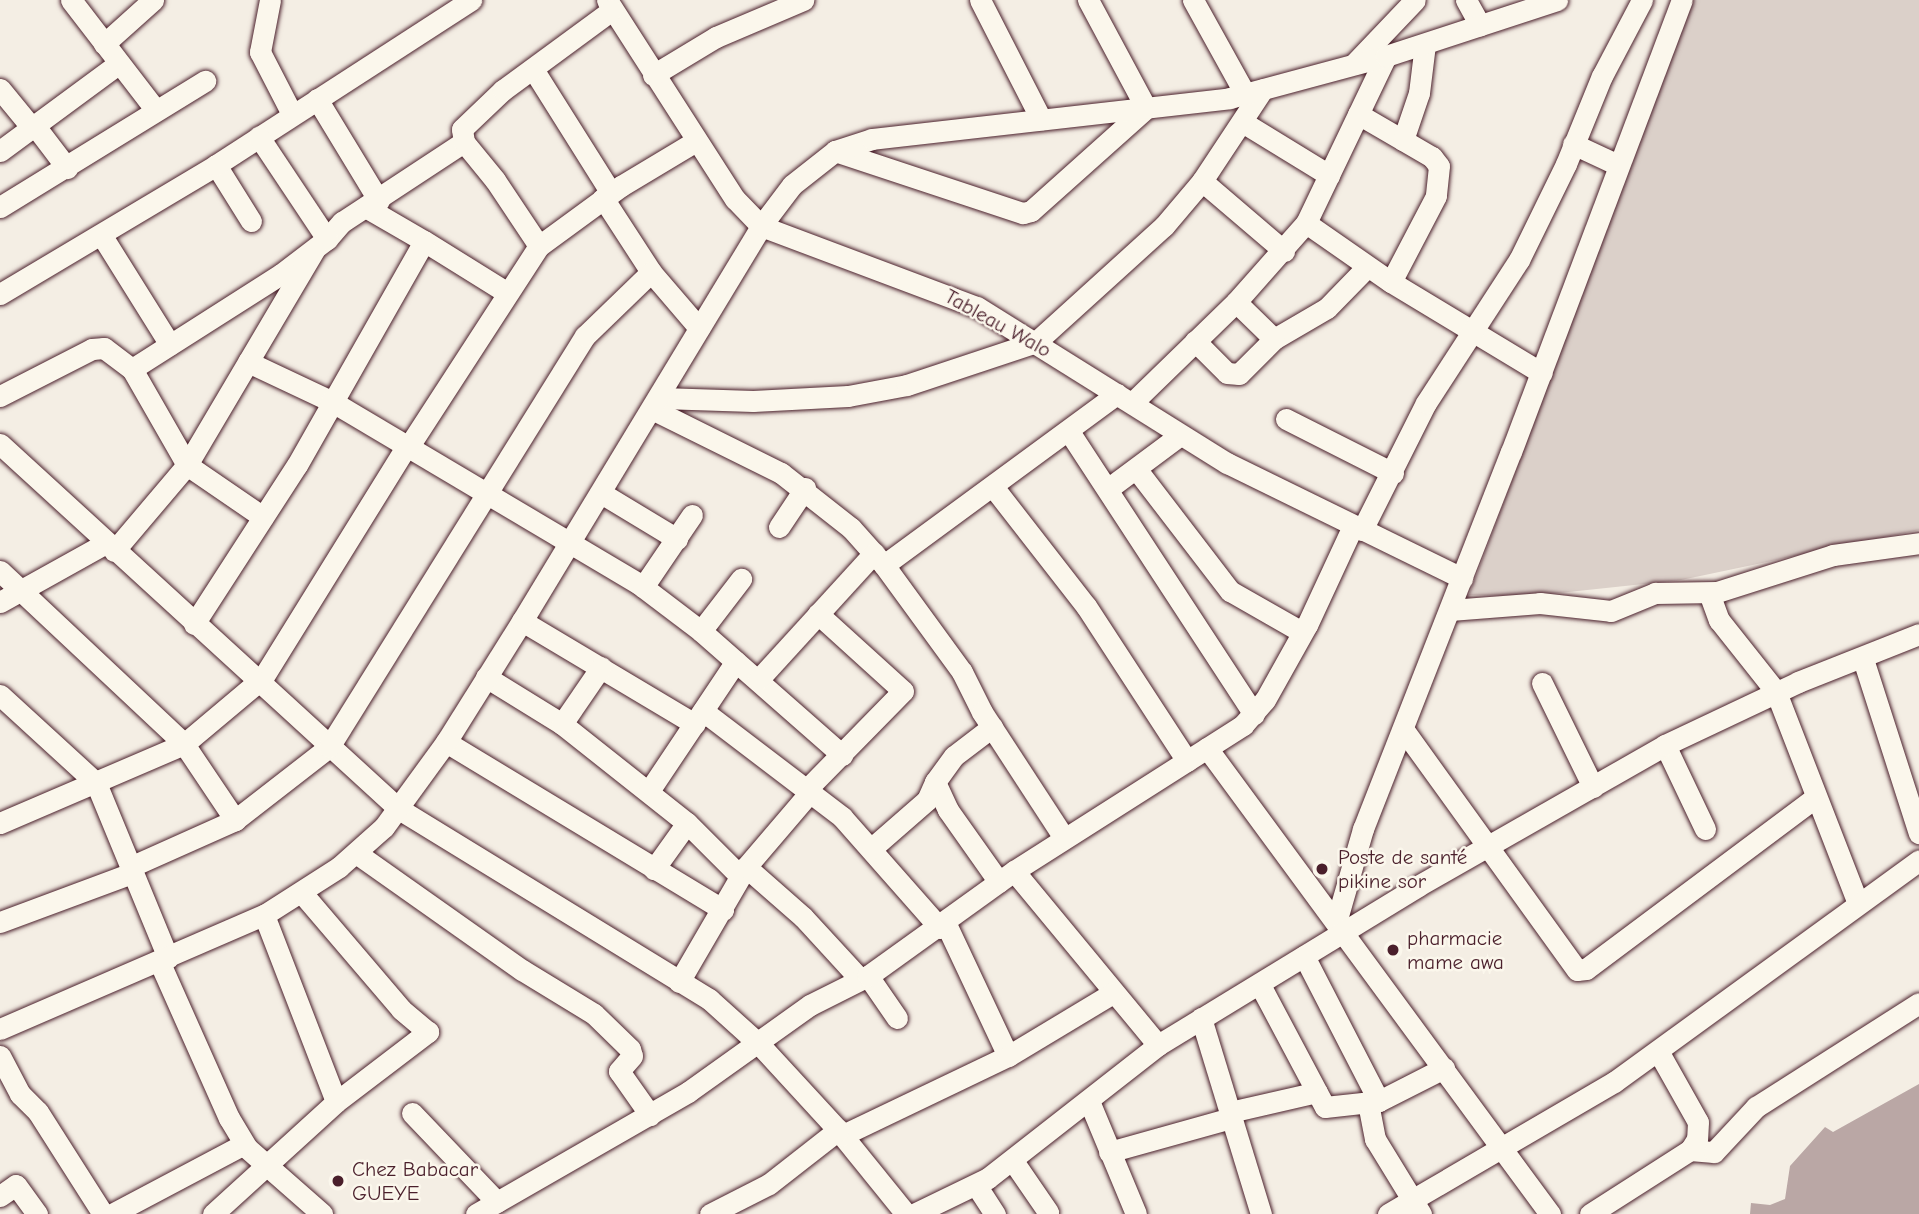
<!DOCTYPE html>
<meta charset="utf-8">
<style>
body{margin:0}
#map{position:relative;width:1919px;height:1214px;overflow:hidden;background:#f4eee4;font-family:"Comic Neue",sans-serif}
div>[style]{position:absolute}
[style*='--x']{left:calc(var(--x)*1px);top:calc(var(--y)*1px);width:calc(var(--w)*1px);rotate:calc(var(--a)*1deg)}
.green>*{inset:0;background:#dbd0c9}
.water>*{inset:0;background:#baa7a5}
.roads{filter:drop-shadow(0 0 2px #4a1f2b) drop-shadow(0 0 2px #4a1f2b)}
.minor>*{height:21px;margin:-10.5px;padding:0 10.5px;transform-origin:10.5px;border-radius:10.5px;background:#fbf7ec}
.dots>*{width:19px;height:19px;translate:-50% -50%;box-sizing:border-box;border:4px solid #fbf7ec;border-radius:50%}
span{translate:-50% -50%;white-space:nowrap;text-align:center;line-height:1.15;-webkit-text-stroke:5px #fbf7ec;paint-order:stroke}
.street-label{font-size:21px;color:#4a1f2b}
.poi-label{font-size:21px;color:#4a1f2b}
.left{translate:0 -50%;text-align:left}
</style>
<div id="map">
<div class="green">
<div style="clip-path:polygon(1693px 0,1919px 0,1919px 530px,1681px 580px,1531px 596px,1469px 595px)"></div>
</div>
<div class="water">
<div style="clip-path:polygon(1919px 1084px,1919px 1214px,1750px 1214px,1751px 1203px,1770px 1205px,1785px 1199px,1790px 1166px,1825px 1127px,1833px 1132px)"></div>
</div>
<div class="roads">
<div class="minor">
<div style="--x:71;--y:0;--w:138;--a:52.4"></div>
<div style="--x:270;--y:0;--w:53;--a:100.9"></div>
<div style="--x:260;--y:52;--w:70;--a:62.7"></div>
<div style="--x:607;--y:0;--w:237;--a:57.3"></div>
<div style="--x:735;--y:199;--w:37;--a:46"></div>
<div style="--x:761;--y:226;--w:231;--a:20.6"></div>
<div style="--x:977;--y:307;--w:295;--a:32"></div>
<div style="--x:1227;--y:463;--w:262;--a:26.1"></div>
<div style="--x:980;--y:0;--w:134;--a:62.9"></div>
<div style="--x:1193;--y:0;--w:107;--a:61"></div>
<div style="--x:1466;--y:0;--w:29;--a:61"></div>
<div style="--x:104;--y:44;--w:66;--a:-41.9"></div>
<div style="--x:1354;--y:64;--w:88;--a:-46.4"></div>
<div style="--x:533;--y:69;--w:146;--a:57.8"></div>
<div style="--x:653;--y:75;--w:74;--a:-31.1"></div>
<div style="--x:716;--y:37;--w:95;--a:-23"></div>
<div style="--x:0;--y:89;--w:50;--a:50.6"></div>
<div style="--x:317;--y:99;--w:119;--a:58.7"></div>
<div style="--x:1358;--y:114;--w:86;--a:30.2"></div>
<div style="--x:1432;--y:157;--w:11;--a:52"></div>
<div style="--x:1439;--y:166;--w:30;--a:96"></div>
<div style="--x:1436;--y:196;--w:97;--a:117.6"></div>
<div style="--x:1244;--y:123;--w:100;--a:31.5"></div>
<div style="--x:35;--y:126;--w:53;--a:52.7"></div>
<div style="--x:1403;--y:140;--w:50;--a:-71.2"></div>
<div style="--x:1419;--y:93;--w:49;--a:-83"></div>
<div style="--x:1573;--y:144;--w:50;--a:25"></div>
<div style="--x:0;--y:151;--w:147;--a:-36.4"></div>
<div style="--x:835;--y:151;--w:198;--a:18.3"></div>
<div style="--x:1023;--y:213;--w:8;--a:-14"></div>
<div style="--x:1031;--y:211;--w:154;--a:-41.8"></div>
<div style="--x:1146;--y:108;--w:123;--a:-118.2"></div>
<div style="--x:216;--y:165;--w:66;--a:58"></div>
<div style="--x:1202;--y:181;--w:108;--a:40.5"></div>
<div style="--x:603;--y:198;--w:88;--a:57"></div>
<div style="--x:651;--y:272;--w:74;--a:49.4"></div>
<div style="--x:0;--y:207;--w:241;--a:-31.6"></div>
<div style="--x:1306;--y:223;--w:103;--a:34.8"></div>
<div style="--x:1391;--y:282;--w:176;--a:31.1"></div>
<div style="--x:102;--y:236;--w:128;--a:58"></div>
<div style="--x:327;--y:239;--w:23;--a:-49"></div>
<div style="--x:342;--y:222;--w:146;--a:-33.3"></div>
<div style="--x:424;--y:241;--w:97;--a:31.9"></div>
<div style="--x:539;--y:246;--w:102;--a:-36.2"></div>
<div style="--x:621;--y:186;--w:87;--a:-31"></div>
<div style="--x:0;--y:294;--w:252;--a:-30.8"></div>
<div style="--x:216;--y:165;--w:304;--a:-32.9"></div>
<div style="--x:1274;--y:339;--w:61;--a:-30.3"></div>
<div style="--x:1327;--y:308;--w:57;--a:-45.7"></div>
<div style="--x:1195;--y:341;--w:45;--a:45"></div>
<div style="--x:1227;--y:373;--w:12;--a:5"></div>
<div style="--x:1239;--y:374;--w:49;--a:-45"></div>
<div style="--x:1274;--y:339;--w:53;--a:-135.8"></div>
<div style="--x:248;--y:362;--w:92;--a:25.2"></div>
<div style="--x:331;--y:401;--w:358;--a:30.7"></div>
<div style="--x:639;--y:584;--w:78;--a:37.2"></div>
<div style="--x:701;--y:631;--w:188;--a:41.3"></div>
<div style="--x:132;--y:369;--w:177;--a:-32.5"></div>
<div style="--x:281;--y:274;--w:58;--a:-37.3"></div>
<div style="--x:327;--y:239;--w:123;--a:-123.7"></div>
<div style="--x:0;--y:396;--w:103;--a:-27.1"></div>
<div style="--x:92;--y:349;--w:12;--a:-5"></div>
<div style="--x:104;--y:348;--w:35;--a:37"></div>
<div style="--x:132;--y:369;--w:111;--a:60.2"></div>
<div style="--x:187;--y:465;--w:92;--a:34.4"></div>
<div style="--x:661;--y:398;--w:92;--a:1.9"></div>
<div style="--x:753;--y:401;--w:95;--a:-3"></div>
<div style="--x:848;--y:396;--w:60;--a:-10.6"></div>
<div style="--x:907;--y:385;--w:136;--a:-18.4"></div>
<div style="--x:1036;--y:342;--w:173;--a:-42.2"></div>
<div style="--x:1164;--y:226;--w:59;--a:-49.8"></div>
<div style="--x:1202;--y:181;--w:110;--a:-56.5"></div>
<div style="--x:1132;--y:403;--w:145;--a:-44.2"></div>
<div style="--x:1236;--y:302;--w:106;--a:-48.5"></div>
<div style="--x:1306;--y:223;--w:185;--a:-64.4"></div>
<div style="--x:654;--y:410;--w:142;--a:26.4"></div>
<div style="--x:781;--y:473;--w:89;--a:38.2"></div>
<div style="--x:851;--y:528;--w:50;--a:48.3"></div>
<div style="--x:884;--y:565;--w:132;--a:53.9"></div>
<div style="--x:962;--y:672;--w:45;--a:63.4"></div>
<div style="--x:982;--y:712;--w:150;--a:56.9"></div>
<div style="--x:1286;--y:419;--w:120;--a:26.8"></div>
<div style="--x:1070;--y:433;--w:336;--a:56.8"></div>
<div style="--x:0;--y:444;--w:541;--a:42.45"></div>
<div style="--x:399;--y:809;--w:364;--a:31.5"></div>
<div style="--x:709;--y:999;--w:67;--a:42"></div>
<div style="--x:759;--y:1044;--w:117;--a:47.4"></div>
<div style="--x:838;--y:1130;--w:108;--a:51"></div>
<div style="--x:409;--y:446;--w:239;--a:-57"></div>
<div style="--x:539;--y:246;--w:79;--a:-123.7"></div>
<div style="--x:495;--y:180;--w:49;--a:-129.2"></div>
<div style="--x:464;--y:142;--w:13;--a:-99"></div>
<div style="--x:462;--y:129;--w:57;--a:-43.6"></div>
<div style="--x:503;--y:90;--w:135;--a:-36.3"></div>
<div style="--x:1137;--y:470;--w:153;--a:52.5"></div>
<div style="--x:1230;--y:591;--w:83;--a:29.7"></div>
<div style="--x:994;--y:488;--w:150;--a:52.1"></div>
<div style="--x:1086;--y:606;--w:185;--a:56.9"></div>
<div style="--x:1109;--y:488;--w:89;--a:-36.7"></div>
<div style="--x:601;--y:493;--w:89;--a:31.2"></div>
<div style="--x:779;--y:527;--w:47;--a:-56.3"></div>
<div style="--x:1362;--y:530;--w:142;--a:-63.3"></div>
<div style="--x:1426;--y:403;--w:171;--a:-57"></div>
<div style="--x:1519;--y:260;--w:107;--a:-63.9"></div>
<div style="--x:1566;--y:164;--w:95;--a:-67.8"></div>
<div style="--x:1602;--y:76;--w:86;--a:-62.2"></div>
<div style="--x:114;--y:551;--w:113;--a:-49.7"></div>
<div style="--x:187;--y:465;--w:250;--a:-59.4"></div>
<div style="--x:884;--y:565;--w:289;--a:-36.3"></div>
<div style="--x:0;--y:571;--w:253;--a:43.2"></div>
<div style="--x:184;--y:744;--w:92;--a:56.1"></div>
<div style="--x:643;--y:587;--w:87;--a:-55.8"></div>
<div style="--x:1709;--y:593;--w:29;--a:70"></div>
<div style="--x:1719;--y:620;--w:92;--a:51.6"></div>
<div style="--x:1776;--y:692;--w:224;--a:68.8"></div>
<div style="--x:0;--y:602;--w:121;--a:-29.1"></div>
<div style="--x:1450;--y:610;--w:90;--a:-4.4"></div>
<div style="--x:1540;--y:603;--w:71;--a:6.4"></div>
<div style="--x:1611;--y:611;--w:48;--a:-22.2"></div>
<div style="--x:1655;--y:593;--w:62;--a:-0.9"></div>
<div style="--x:1717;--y:592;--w:122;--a:-17.7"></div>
<div style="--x:1833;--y:555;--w:87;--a:-7.9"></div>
<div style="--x:522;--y:621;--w:201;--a:30.8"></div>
<div style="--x:194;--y:624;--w:189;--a:-57.1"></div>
<div style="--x:297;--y:465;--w:257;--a:-60.4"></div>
<div style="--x:424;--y:241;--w:66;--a:-149.9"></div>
<div style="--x:701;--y:631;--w:66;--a:-52.4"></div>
<div style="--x:1863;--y:659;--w:183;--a:72.2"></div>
<div style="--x:486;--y:677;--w:89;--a:31.7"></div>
<div style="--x:562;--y:724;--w:159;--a:38.4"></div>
<div style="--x:687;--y:823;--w:57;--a:125.7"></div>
<div style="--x:758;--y:680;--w:172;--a:-47.6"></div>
<div style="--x:1542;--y:683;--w:116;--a:63.9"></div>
<div style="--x:259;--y:684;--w:281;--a:-58.2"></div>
<div style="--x:0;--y:695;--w:130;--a:42.5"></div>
<div style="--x:96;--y:783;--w:189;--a:67.6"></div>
<div style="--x:703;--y:711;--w:175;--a:37.3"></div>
<div style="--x:842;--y:817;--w:148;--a:48.6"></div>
<div style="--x:562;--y:724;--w:69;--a:-55.6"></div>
<div style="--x:1403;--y:729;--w:297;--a:54.2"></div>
<div style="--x:1577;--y:970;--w:9;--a:-6"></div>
<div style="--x:1586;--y:969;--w:287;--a:-36.8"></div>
<div style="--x:446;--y:742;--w:324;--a:31.2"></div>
<div style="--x:1665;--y:745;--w:93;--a:64.5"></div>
<div style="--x:1207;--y:748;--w:579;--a:53.65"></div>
<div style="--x:935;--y:782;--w:32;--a:-54"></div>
<div style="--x:954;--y:756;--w:48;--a:-37.3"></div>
<div style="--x:807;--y:789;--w:137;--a:-45.6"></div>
<div style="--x:903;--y:691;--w:115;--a:-137.8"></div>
<div style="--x:649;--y:791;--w:156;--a:-56.2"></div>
<div style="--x:0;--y:823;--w:200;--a:-23.2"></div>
<div style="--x:184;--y:744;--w:97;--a:-40"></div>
<div style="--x:687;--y:823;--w:75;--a:45"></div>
<div style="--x:872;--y:848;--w:73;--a:-41.1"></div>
<div style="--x:927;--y:800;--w:20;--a:-66"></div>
<div style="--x:935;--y:782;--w:31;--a:65"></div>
<div style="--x:948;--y:810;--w:88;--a:54.7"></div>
<div style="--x:356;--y:853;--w:203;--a:35.2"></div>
<div style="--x:522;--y:970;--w:84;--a:31.4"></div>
<div style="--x:594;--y:1014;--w:50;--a:44.2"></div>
<div style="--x:630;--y:1049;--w:7;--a:74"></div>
<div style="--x:632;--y:1056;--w:20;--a:131"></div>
<div style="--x:619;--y:1071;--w:54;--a:54.8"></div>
<div style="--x:130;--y:867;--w:115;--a:-24.1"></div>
<div style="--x:235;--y:820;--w:119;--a:-37.8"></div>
<div style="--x:329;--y:747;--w:484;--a:-58.1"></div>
<div style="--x:585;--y:336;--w:92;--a:-44.1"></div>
<div style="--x:746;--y:867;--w:76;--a:41.3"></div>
<div style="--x:803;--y:917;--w:84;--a:47.4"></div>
<div style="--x:1014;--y:871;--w:226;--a:50.4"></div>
<div style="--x:264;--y:915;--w:200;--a:68.9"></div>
<div style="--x:1337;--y:919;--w:94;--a:-73.9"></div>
<div style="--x:1363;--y:829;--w:405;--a:-68.6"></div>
<div style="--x:1511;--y:452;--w:483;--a:-69.3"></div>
<div style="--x:0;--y:922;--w:141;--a:-20.4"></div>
<div style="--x:945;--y:922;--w:148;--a:64.8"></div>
<div style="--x:1304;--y:956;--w:163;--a:62.7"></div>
<div style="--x:159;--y:961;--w:172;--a:66"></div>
<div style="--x:229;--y:1118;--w:35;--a:59"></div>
<div style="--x:247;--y:1148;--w:100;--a:41.3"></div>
<div style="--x:868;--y:976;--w:51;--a:55.4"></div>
<div style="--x:679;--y:982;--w:133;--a:-59.8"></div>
<div style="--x:746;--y:867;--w:99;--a:-49.5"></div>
<div style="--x:1260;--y:985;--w:138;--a:62"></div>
<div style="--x:1325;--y:1107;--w:54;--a:-6.3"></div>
<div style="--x:1379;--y:1101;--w:73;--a:-26.9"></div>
<div style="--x:1201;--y:1018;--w:205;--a:73"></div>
<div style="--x:0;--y:1029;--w:288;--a:-23.4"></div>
<div style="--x:264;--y:915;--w:89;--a:-32.6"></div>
<div style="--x:339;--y:867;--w:60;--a:-41.6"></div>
<div style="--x:384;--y:827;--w:105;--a:-53.9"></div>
<div style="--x:446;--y:742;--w:143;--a:-57.9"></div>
<div style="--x:522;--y:621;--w:462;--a:-58.8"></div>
<div style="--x:761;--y:226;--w:51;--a:-52.9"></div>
<div style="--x:792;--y:185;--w:55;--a:-38.3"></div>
<div style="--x:835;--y:151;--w:39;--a:-18"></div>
<div style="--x:872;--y:139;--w:360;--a:-6.5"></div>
<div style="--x:1230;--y:98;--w:162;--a:-15.1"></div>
<div style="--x:1386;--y:56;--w:180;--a:-18.1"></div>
<div style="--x:1658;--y:1051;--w:81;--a:60.6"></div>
<div style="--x:1698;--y:1122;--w:17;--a:93"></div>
<div style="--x:1697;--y:1139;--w:13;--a:122"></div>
<div style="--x:0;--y:1056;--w:43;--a:62.2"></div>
<div style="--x:20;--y:1094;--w:25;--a:45"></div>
<div style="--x:38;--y:1112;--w:121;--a:57.5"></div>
<div style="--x:1089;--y:1101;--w:122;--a:67.4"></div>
<div style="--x:1368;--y:1103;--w:37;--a:79"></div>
<div style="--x:1375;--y:1139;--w:88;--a:58.5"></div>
<div style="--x:1230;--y:1112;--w:89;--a:-12.9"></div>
<div style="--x:412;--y:1113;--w:123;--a:46.3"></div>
<div style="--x:843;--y:1135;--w:183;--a:-25.6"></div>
<div style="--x:1008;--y:1056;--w:122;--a:-31"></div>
<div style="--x:1109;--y:1152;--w:127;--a:-15.6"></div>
<div style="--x:1013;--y:1161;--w:62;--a:55.5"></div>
<div style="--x:976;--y:1185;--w:35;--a:57"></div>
<div style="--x:0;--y:1196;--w:19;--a:-35"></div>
<div style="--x:16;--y:1185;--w:36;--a:54"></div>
<div style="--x:112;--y:1214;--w:149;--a:-27.9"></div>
<div style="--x:213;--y:1214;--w:166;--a:-42.3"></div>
<div style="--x:336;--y:1102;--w:116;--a:-37.3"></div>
<div style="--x:428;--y:1032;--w:35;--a:-140"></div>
<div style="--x:401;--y:1009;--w:153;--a:-130.5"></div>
<div style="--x:476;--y:1214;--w:245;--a:-29.9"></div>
<div style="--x:688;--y:1092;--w:150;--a:-35.5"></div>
<div style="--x:810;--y:1005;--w:65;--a:-26.6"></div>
<div style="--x:868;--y:976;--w:180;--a:-35.7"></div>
<div style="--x:1014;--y:871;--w:272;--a:-32.5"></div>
<div style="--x:1243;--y:725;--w:33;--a:-49"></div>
<div style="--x:1265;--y:700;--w:86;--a:-60.8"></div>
<div style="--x:1307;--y:625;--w:109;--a:-65.1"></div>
<div style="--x:710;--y:1214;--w:66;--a:-27"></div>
<div style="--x:769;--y:1184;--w:88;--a:-38"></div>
<div style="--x:914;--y:1214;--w:82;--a:-25.9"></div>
<div style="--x:988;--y:1178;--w:216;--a:-38"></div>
<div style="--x:1158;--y:1045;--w:305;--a:-31.4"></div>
<div style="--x:1418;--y:886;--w:284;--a:-29.7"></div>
<div style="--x:1665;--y:745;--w:147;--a:-25.3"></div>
<div style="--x:1798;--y:682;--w:130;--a:-21.6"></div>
<div style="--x:1388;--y:1214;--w:262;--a:-30.3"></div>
<div style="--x:1614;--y:1082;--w:377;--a:-36"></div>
<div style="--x:1590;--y:1214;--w:119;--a:-32.6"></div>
<div style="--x:1690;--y:1150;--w:24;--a:5"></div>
<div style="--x:1714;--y:1152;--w:62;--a:-47"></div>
<div style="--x:1756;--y:1107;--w:193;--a:-32.5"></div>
</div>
</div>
<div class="dots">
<div style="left:1322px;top:869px;background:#4a1f2b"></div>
<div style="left:1393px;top:950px;background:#4a1f2b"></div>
<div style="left:338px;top:1181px;background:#4a1f2b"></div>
</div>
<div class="street-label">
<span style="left:998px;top:323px;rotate:29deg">Tableau Walo</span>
</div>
<div class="poi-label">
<span class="left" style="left:1338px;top:869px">Poste de santé<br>pikine sor</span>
<span class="left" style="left:1407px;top:950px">pharmacie<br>mame awa</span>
<span class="left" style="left:352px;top:1181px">Chez Babacar<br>GUEYE</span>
</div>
</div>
